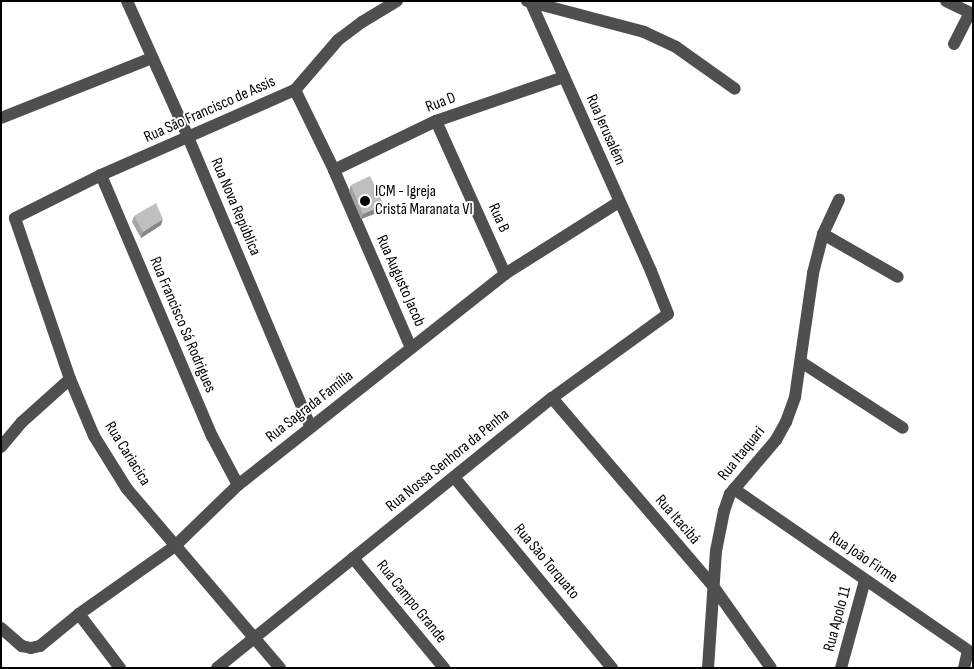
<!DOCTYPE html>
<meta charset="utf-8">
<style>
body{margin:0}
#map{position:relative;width:974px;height:669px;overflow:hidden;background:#fff;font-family:"Sofia Sans Condensed",sans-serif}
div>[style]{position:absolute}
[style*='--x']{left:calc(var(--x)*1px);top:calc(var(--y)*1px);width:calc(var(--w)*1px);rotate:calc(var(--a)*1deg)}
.minor>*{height:12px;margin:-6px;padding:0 6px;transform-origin:6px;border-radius:6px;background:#4f4f4f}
.wall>*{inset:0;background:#a4a4a4}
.shaded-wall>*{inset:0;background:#868686}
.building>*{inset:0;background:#bfbfbf}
.dots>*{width:14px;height:14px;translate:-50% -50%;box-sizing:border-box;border:2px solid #fff;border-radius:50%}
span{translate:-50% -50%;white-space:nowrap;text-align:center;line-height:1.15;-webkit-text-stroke:4px #fff;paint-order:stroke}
.street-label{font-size:16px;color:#000}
.poi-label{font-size:16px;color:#000}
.left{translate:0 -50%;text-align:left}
.frame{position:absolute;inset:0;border:2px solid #000;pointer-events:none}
</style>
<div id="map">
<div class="minor">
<div style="--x:127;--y:1;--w:149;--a:65.8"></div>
<div style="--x:188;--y:137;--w:314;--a:67.1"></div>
<div style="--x:527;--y:1;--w:121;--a:14.8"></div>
<div style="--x:644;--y:32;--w:35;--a:25"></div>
<div style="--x:676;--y:47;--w:72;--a:35.4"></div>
<div style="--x:946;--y:1;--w:30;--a:26"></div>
<div style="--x:954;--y:44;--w:35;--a:-63"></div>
<div style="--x:295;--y:90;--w:89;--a:64"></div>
<div style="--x:334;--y:170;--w:194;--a:66.6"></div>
<div style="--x:1;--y:118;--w:162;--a:-21.7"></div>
<div style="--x:436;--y:121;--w:168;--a:65.7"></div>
<div style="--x:334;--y:170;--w:113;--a:-25.7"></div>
<div style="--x:436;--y:121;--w:135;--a:-19"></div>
<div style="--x:101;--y:175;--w:284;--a:67"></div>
<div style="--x:212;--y:436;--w:55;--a:62"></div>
<div style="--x:823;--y:234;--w:86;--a:29.8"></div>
<div style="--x:801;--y:362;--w:121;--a:32.9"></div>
<div style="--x:552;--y:398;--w:248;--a:49.4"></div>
<div style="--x:713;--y:586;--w:100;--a:54.7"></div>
<div style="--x:1;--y:447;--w:33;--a:-50"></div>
<div style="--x:22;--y:422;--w:64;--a:-41.9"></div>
<div style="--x:454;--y:477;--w:248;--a:50.4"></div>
<div style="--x:734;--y:489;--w:290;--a:34.6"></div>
<div style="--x:353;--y:558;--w:143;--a:50.4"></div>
<div style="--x:79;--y:614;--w:68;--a:52.8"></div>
<div style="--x:1;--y:628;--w:28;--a:41"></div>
<div style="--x:22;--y:646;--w:9;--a:13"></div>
<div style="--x:31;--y:648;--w:9;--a:-13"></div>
<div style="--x:40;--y:646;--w:50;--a:-39.4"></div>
<div style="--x:79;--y:614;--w:118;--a:-35.3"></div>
<div style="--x:175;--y:546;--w:88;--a:-44.1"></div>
<div style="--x:238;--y:485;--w:340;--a:-38.3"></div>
<div style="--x:505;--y:274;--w:135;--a:-32.3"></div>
<div style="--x:217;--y:668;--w:430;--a:-38.9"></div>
<div style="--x:552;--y:398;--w:143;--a:-35.9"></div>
<div style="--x:668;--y:314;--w:46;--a:-111.6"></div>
<div style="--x:651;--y:271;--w:296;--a:-114.1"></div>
<div style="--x:280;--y:668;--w:235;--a:-130.5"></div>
<div style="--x:127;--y:489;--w:62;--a:-121.9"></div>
<div style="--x:94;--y:436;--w:62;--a:-112.8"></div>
<div style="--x:70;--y:379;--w:170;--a:-108.9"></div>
<div style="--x:15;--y:218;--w:96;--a:-26.6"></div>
<div style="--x:101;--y:175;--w:212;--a:-23.7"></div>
<div style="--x:295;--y:90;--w:66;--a:-49.3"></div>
<div style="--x:338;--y:40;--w:30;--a:-37"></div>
<div style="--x:362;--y:22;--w:41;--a:-31"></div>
<div style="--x:708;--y:668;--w:117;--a:-86.1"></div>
<div style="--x:716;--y:551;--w:41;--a:-78.7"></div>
<div style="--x:724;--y:511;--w:18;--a:-71"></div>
<div style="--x:730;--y:494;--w:71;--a:-49.6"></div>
<div style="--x:776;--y:440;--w:21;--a:-61"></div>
<div style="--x:786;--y:422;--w:27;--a:-70"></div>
<div style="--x:795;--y:397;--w:125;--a:-81.7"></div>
<div style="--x:813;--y:273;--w:40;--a:-75.6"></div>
<div style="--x:823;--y:234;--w:38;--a:-65"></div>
<div style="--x:841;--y:668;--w:91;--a:-74.7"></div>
<div style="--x:964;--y:668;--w:17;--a:-77"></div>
</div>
<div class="wall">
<div style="clip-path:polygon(351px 185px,382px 211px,361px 219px,349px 191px)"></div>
<div style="clip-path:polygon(134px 216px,161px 225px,141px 238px,132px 222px)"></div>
</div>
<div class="shaded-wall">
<div style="clip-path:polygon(384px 205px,382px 211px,361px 219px,363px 214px)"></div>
<div style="clip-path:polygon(163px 219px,161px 225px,141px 238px,143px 232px)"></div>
</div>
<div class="building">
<div style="clip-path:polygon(370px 176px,384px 205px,363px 214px,351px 185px)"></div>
<div style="clip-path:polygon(156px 203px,163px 219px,143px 232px,134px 216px)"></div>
</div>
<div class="dots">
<div style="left:365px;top:201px;background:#000"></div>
</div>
<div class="street-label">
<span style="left:441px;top:103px;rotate:-21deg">Rua D</span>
<span style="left:210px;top:110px;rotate:-24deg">Rua São Francisco de Assis</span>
<span style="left:605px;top:130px;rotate:66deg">Rua Jerusalém</span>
<span style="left:235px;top:207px;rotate:67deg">Rua Nova República</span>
<span style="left:498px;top:218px;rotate:66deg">Rua B</span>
<span style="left:400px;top:281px;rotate:66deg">Rua Augusto Jacob</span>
<span style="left:182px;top:325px;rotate:67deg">Rua Francisco Sá Rodrigues</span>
<span style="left:310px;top:407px;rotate:-38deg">Rua Sagrada Família</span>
<span style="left:127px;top:454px;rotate:58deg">Rua Cariacica</span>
<span style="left:742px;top:454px;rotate:-51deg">Rua Itaquari</span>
<span style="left:448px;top:461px;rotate:-39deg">Rua Nossa Senhora da Penha</span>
<span style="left:677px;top:520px;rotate:49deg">Rua Itacibá</span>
<span style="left:863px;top:558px;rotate:34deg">Rua João Firme</span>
<span style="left:546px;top:562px;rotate:50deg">Rua São Torquato</span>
<span style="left:411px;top:602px;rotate:51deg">Rua Campo Grande</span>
<span style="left:838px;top:619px;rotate:-75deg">Rua Apolo 11</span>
</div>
<div class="poi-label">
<span class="left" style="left:375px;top:201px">ICM - Igreja<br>Cristã Maranata VI</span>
</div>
<div class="frame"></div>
</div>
